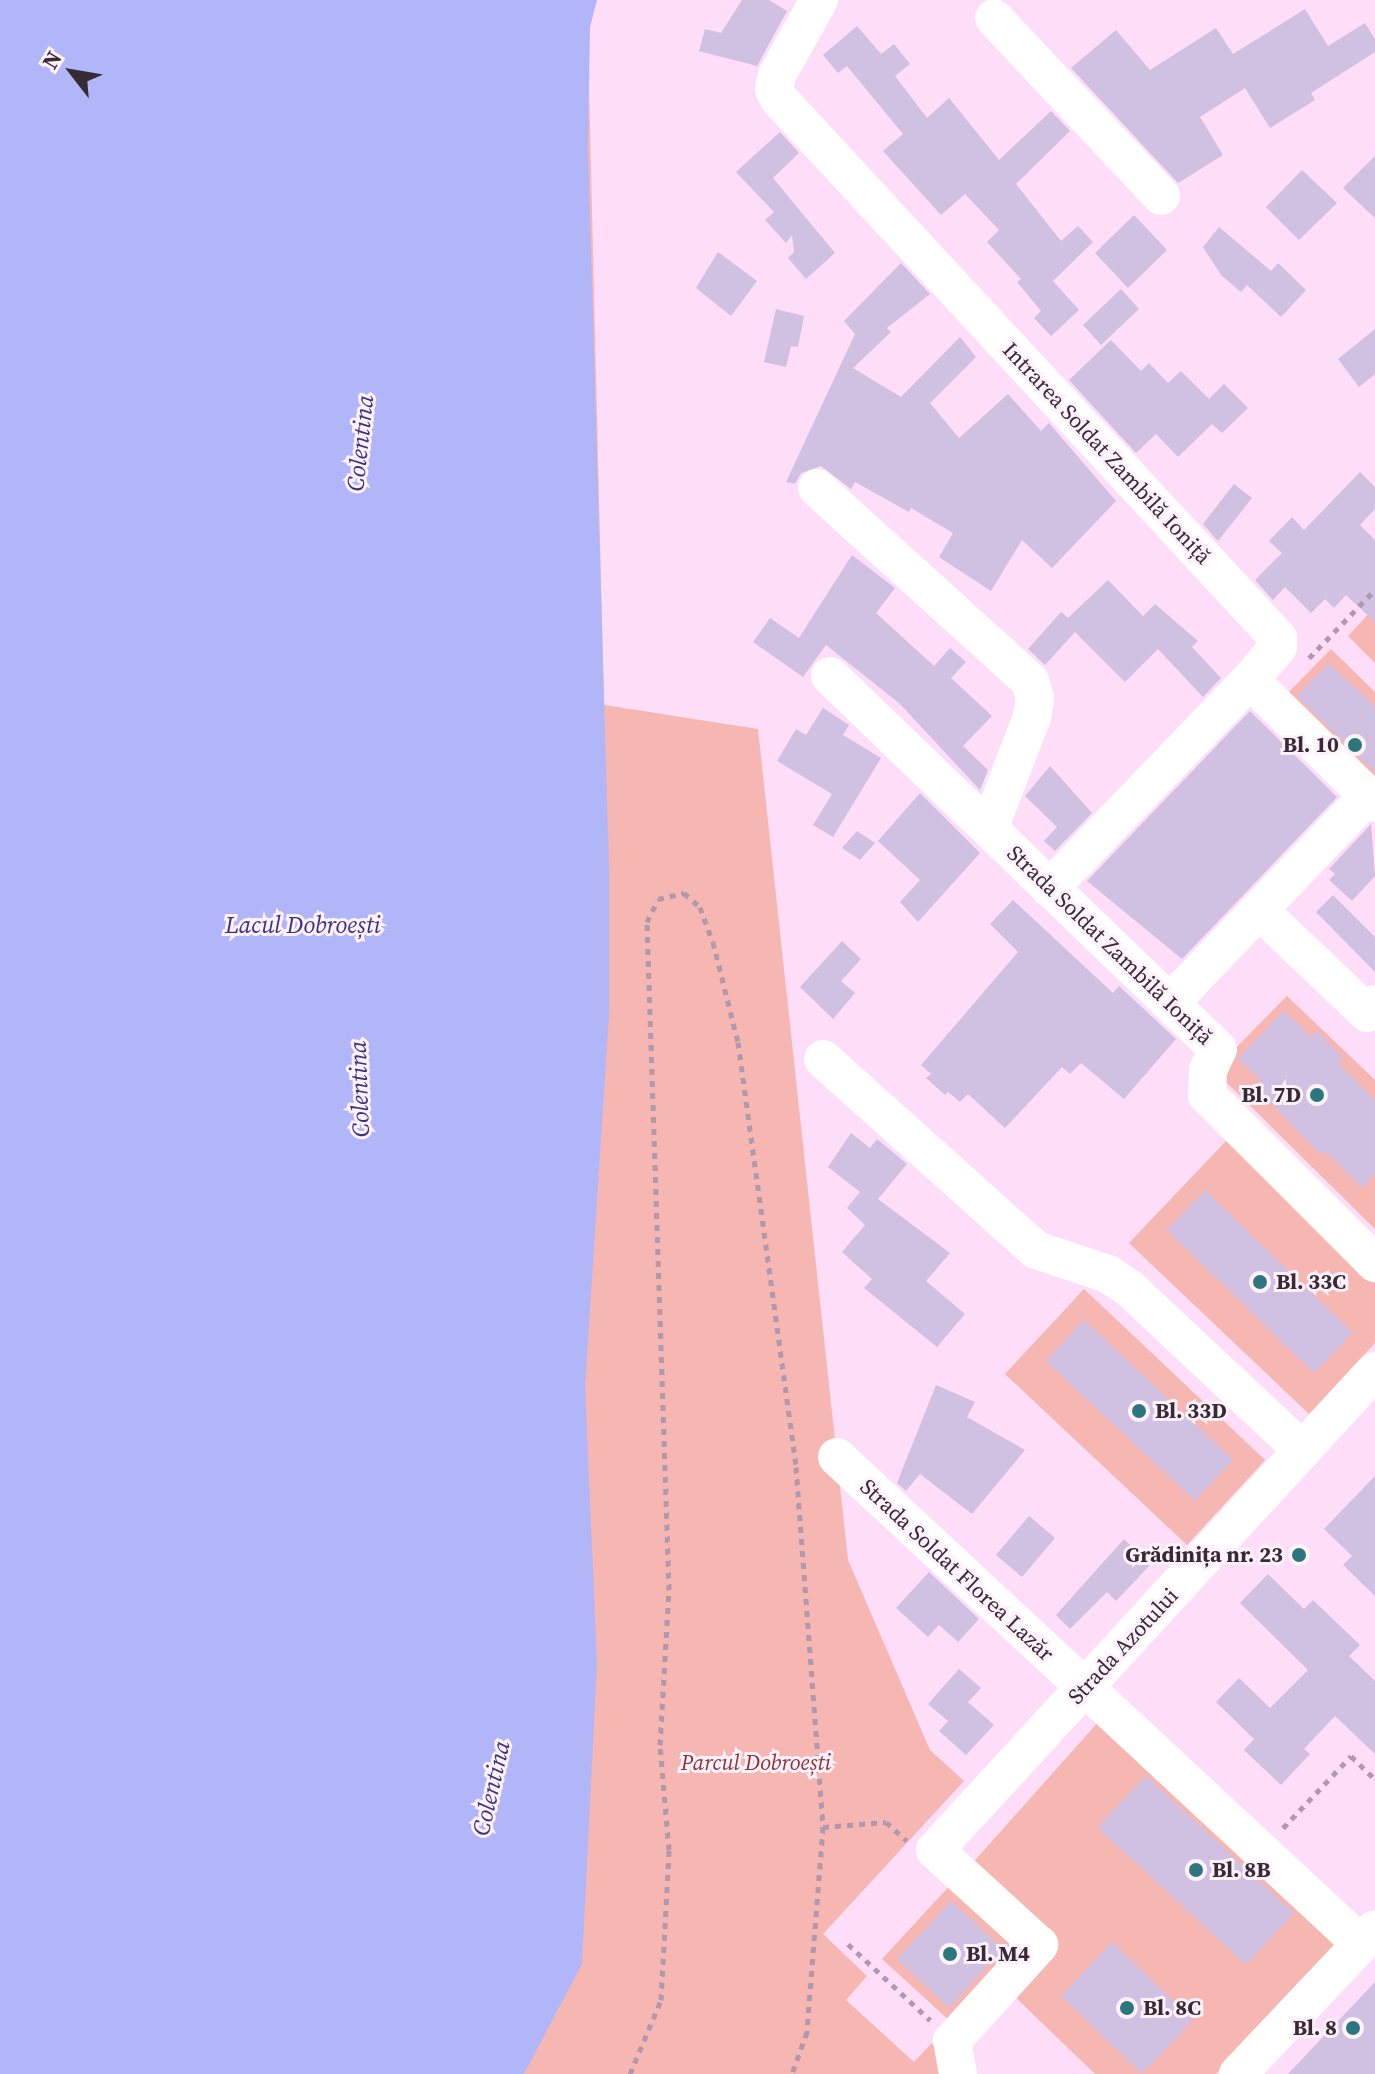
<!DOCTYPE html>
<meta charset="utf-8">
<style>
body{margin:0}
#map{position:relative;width:1375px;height:2074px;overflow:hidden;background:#fdddf7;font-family:"Source Serif 4",serif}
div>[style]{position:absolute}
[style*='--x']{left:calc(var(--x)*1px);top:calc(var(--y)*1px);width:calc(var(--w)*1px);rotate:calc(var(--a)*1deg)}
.green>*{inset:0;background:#f6b6b2}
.water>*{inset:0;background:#b1b6f9}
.building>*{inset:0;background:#d0c0e1}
.path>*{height:5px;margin-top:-2.5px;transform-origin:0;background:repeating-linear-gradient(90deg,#b198ac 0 6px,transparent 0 12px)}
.minor>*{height:38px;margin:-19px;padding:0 19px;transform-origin:19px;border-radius:19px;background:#fff}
.dots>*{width:22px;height:22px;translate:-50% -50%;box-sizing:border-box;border:4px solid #fef1fc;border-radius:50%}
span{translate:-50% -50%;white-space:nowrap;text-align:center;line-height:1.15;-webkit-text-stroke:6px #fef1fc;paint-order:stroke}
.street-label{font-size:22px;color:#362a34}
.poi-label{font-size:22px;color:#362a34;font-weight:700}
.right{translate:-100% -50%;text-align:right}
.left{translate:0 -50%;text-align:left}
.park-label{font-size:22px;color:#8f3334;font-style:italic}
.water-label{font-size:24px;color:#383380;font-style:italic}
.north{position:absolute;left:32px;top:32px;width:80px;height:80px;-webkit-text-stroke:6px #fef1fc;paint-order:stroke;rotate:301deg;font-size:22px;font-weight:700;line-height:32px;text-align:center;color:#362a34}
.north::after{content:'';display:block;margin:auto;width:28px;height:36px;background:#362a34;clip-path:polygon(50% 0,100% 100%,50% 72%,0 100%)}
</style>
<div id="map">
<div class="green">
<div style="clip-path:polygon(589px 87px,604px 705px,758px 729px,848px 1560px,930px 1750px,964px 1781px,823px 1934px,867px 1976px,846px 2000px,914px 2062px,932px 2043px,948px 2059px,951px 2074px,401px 2074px,582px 1922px,592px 1754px,526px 1684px)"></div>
<div style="clip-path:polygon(1375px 607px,1375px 663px,1348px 636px)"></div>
<div style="clip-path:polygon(1331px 649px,1375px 692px,1375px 791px,1281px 700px)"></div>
<div style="clip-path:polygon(1287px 996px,1375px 1080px,1375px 1229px,1223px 1079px,1226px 1058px)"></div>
<div style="clip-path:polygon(1227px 1140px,1375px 1281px,1375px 1343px,1309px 1414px,1129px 1243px)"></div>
<div style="clip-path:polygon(1084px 1289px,1265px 1460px,1187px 1545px,1005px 1374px)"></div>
<div style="clip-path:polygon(1100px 1720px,1338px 1943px,1216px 2074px,1095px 2074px,1012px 1994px,1054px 1946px,970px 1866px)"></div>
<div style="clip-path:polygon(954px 1881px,1023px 1944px,951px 2022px,882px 1959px)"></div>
</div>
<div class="water">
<div style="clip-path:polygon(0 0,597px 0,590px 27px,588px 147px,609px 867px,609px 1014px,585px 1388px,597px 1662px,582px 1964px,524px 2074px,0 2074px)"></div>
</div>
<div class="building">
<div style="clip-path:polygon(742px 0,769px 0,787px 11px,757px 66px,699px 51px,705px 29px,721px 33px)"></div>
<div style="clip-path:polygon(1305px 9px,1328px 46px,1365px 23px,1375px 39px,1375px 52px,1311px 93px,1315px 100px,1270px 128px,1245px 88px,1200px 117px,1223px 155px,1178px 183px,1071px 68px,1116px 30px,1150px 70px,1216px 28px,1233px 54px)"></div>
<div style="clip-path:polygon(857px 26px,881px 54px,894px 44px,910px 64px,895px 76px,927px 118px,949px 98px,999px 160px,1051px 111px,1070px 131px,1016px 184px,1061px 241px,1078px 226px,1093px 242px,1053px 281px,1079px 310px,1051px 336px,1034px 318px,1041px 311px,1017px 282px,1021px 279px,987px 242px,999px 230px,965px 194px,941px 215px,883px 151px,903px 134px,847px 66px,838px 73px,823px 55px)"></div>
<div style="clip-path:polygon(780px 132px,799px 153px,773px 178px,835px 253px,806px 279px,788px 258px,794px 252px,792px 235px,786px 243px,765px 220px,774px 212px,736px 172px)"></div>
<div style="clip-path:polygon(1375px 156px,1375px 218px,1343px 188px)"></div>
<div style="clip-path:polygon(1302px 170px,1337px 203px,1299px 240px,1266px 207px)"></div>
<div style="clip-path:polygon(1134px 215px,1167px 250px,1128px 288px,1095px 253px)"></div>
<div style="clip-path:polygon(1219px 227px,1271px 271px,1278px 263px,1306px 290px,1281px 317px,1247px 285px,1241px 292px,1221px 275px,1203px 247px)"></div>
<div style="clip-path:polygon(718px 252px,757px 281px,731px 316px,696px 288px)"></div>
<div style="clip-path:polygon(901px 263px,930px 294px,887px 328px,891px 332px,853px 368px,901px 397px,960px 337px,976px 357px,930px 403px,959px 438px,1008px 394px,1041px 431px,1049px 423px,1116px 501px,1052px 568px,1022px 540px,991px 591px,939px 557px,953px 533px,911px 508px,909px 512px,855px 482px,851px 489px,821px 466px,801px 473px,795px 484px,786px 482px,855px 334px,844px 321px)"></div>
<div style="clip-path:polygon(1121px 289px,1139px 309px,1101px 345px,1083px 325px)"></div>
<div style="clip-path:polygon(776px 309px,804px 316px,798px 347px,791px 346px,786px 367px,764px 362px)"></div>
<div style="clip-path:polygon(1375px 329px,1375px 374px,1359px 387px,1338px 359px)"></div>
<div style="clip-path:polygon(1111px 340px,1141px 371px,1149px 363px,1168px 383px,1181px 371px,1209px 399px,1224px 384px,1248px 408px,1222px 433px,1212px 424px,1178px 457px,1156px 434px,1136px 453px,1069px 380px)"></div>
<div style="clip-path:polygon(1360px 472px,1375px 487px,1375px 509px,1360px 525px,1375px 540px,1375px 622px,1346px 595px,1334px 608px,1325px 599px,1311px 613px,1285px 587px,1273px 600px,1255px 580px,1282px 553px,1269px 541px,1292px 517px,1304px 530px)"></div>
<div style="clip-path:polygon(1234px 484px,1252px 498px,1218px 541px,1203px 524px)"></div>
<div style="clip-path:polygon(852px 555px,895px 588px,876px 613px,934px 666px,950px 648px,966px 662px,951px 678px,992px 716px,963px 746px,988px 770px,980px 790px,900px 704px,826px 645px,803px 677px,753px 642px,770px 618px,799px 638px)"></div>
<div style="clip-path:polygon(1108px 580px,1143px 616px,1155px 604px,1198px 641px,1192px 647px,1221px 678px,1203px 697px,1158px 649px,1125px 682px,1075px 632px,1045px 665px,1028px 649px,1061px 612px,1068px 618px)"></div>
<div style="clip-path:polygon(1329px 663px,1375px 707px,1375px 772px,1297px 696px)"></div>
<div style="clip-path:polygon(823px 708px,849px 725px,843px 735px,881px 758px,833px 837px,813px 825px,832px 794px,777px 761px,796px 729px,806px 735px)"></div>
<div style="clip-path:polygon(1250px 711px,1337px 797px,1182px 959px,1087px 881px)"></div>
<div style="clip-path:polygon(1050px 766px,1092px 813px,1055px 851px,1044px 841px,1057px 827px,1025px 796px)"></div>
<div style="clip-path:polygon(920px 793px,980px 853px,918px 922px,900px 902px,920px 880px,878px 841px)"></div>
<div style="clip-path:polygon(1371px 824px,1375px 876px,1352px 901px,1329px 880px,1335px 874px,1329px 869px)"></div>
<div style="clip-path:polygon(857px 831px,875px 843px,860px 860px,842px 848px)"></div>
<div style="clip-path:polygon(1333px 895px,1375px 937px,1375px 972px,1316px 912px)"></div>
<div style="clip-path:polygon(1013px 900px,1113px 993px,1119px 986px,1176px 1039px,1124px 1099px,1081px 1063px,1070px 1074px,1062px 1067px,1005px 1128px,968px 1094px,960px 1102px,948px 1092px,945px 1095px,926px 1078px,931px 1074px,921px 1065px,1018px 952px,990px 924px)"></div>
<div style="clip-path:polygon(842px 941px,861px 959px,841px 981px,855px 993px,833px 1019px,800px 987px)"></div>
<div style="clip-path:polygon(1284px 1011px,1311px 1037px,1317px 1031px,1343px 1058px,1338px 1063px,1375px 1100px,1375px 1174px,1362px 1188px,1325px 1151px,1321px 1155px,1259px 1091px,1265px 1085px,1238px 1058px)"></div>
<div style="clip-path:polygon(851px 1133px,870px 1148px,877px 1139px,907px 1164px,878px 1199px,950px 1253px,926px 1281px,965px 1314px,937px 1347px,864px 1288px,872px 1279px,842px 1252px,865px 1225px,847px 1208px,860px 1192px,828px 1167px)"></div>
<div style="clip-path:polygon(1205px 1190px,1353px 1333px,1314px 1373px,1167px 1230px)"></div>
<div style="clip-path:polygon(1084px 1320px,1233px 1460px,1195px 1501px,1046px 1361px)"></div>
<div style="clip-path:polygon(936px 1385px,975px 1402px,967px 1417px,1025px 1450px,972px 1514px,920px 1474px,906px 1491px,897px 1483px)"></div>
<div style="clip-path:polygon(1375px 1476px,1375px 1596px,1343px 1565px,1352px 1556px,1324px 1529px)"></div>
<div style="clip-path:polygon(1029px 1516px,1055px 1538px,1022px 1577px,996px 1555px)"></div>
<div style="clip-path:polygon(1124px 1539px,1150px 1565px,1116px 1601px,1107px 1592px,1070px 1629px,1056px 1615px)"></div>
<div style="clip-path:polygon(929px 1572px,979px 1619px,958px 1642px,939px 1625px,928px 1637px,896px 1608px)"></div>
<div style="clip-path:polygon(1268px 1574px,1304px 1609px,1313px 1600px,1360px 1645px,1349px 1656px,1375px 1681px,1375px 1754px,1335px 1716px,1304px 1749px,1310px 1754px,1281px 1785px,1244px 1750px,1254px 1739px,1216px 1702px,1239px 1678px,1270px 1708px,1308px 1670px,1240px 1603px)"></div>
<div style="clip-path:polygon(959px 1669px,981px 1688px,968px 1702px,994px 1725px,966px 1755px,939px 1731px,948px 1721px,928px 1704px)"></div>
<div style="clip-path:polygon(1146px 1776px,1294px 1913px,1246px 1965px,1097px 1827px)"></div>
<div style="clip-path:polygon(951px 1901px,1003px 1949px,949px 2008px,897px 1959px)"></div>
<div style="clip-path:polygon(1112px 1942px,1193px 2020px,1142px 2074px,1061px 1996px)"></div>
<div style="clip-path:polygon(1375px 1982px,1375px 2074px,1288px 2074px)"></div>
</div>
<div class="path">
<div style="--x:1309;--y:658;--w:95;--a:-45.9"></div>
<div style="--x:823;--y:1827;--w:63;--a:-4.5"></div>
<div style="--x:886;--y:1822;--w:28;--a:42"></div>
<div style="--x:1283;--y:1828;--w:99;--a:-46.6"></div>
<div style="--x:1351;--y:1756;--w:33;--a:44"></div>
<div style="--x:848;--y:1944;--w:112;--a:42.8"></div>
<div style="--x:630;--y:2074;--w:80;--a:-67.3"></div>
<div style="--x:661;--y:2000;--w:150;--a:-86.9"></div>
<div style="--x:669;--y:1850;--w:105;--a:-94.9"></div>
<div style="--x:660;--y:1745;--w:155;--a:-86.7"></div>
<div style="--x:669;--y:1590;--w:668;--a:-91.89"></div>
<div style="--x:647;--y:922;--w:25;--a:-64"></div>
<div style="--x:658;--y:899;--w:27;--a:-13"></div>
<div style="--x:684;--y:893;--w:21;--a:41"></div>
<div style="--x:700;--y:907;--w:37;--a:70"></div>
<div style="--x:713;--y:942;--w:103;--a:76"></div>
<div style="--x:738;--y:1042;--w:429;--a:82.2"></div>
<div style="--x:796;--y:1467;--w:361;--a:85.7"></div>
<div style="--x:823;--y:1827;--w:206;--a:94.5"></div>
<div style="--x:807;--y:2032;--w:45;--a:109.7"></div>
</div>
<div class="minor">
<div style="--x:819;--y:0;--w:86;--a:119.2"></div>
<div style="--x:777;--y:75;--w:14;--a:102"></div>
<div style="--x:774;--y:89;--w:11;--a:63"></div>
<div style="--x:779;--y:99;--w:735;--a:47.21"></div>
<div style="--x:1278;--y:638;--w:9;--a:90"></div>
<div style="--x:1278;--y:647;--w:43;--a:130.3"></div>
<div style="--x:1250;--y:680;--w:289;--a:133.9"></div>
<div style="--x:994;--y:18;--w:244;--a:46.8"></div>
<div style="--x:817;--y:488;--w:287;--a:42.2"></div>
<div style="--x:1030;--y:681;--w:19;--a:74"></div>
<div style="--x:1035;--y:699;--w:18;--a:99"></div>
<div style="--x:1032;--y:717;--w:120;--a:111"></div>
<div style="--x:830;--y:676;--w:538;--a:43.87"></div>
<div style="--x:1218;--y:1049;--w:23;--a:115"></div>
<div style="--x:1208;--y:1070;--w:25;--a:92"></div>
<div style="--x:1207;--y:1095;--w:238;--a:45"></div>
<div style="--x:1250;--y:680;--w:175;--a:44.5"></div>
<div style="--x:1259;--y:910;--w:149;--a:43.6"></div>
<div style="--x:1367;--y:1013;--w:12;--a:-48"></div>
<div style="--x:1170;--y:1003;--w:286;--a:-46.3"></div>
<div style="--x:823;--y:1059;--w:286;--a:41.9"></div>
<div style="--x:1036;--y:1250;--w:76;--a:18.4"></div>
<div style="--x:1108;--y:1274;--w:27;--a:34"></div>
<div style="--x:1130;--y:1289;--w:236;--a:43.1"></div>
<div style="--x:837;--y:1457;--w:715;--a:42.9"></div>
<div style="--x:958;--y:2074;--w:34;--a:-100"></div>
<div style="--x:952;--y:2041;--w:130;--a:-47.8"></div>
<div style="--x:1039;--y:1945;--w:141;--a:-137.6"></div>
<div style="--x:935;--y:1850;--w:650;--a:-47.43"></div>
<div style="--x:1238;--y:2074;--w:199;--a:-46.6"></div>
</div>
<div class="dots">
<div style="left:1355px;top:745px;background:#2d767d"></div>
<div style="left:1317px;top:1095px;background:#2d767d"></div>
<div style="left:1260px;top:1282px;background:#2d767d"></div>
<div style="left:1139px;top:1411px;background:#2d767d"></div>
<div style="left:1299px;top:1555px;background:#2d767d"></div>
<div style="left:1196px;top:1870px;background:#2d767d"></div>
<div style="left:950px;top:1954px;background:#2d767d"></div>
<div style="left:1127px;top:2008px;background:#2d767d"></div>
<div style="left:1353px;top:2028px;background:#2d767d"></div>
</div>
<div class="street-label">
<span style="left:1107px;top:453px;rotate:47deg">Intrarea Soldat Zambilă Ioniță</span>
<span style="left:1110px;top:945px;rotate:44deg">Strada Soldat Zambilă Ioniță</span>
<span style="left:957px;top:1570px;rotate:43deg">Strada Soldat Florea Lazăr</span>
<span style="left:1123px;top:1646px;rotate:-47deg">Strada Azotului</span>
</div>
<div class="poi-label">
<span class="right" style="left:1339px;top:745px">Bl. 10</span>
<span class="right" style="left:1301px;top:1095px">Bl. 7D</span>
<span class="left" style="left:1276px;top:1282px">Bl. 33C</span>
<span class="left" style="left:1155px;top:1411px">Bl. 33D</span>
<span class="right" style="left:1283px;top:1555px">Grădinița nr. 23</span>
<span class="left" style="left:1212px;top:1870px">Bl. 8B</span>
<span class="left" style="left:966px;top:1954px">Bl. M4</span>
<span class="left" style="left:1143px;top:2008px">Bl. 8C</span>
<span class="right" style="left:1337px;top:2028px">Bl. 8</span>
</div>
<div class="park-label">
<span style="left:756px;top:1763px">Parcul Dobroești</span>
</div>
<div class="water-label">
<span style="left:360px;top:443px;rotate:-84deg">Colentina</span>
<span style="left:303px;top:925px">Lacul Dobroești</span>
<span style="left:359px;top:1089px;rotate:-92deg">Colentina</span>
<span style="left:491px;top:1788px;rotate:-77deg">Colentina</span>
</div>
<div class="north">N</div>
</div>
